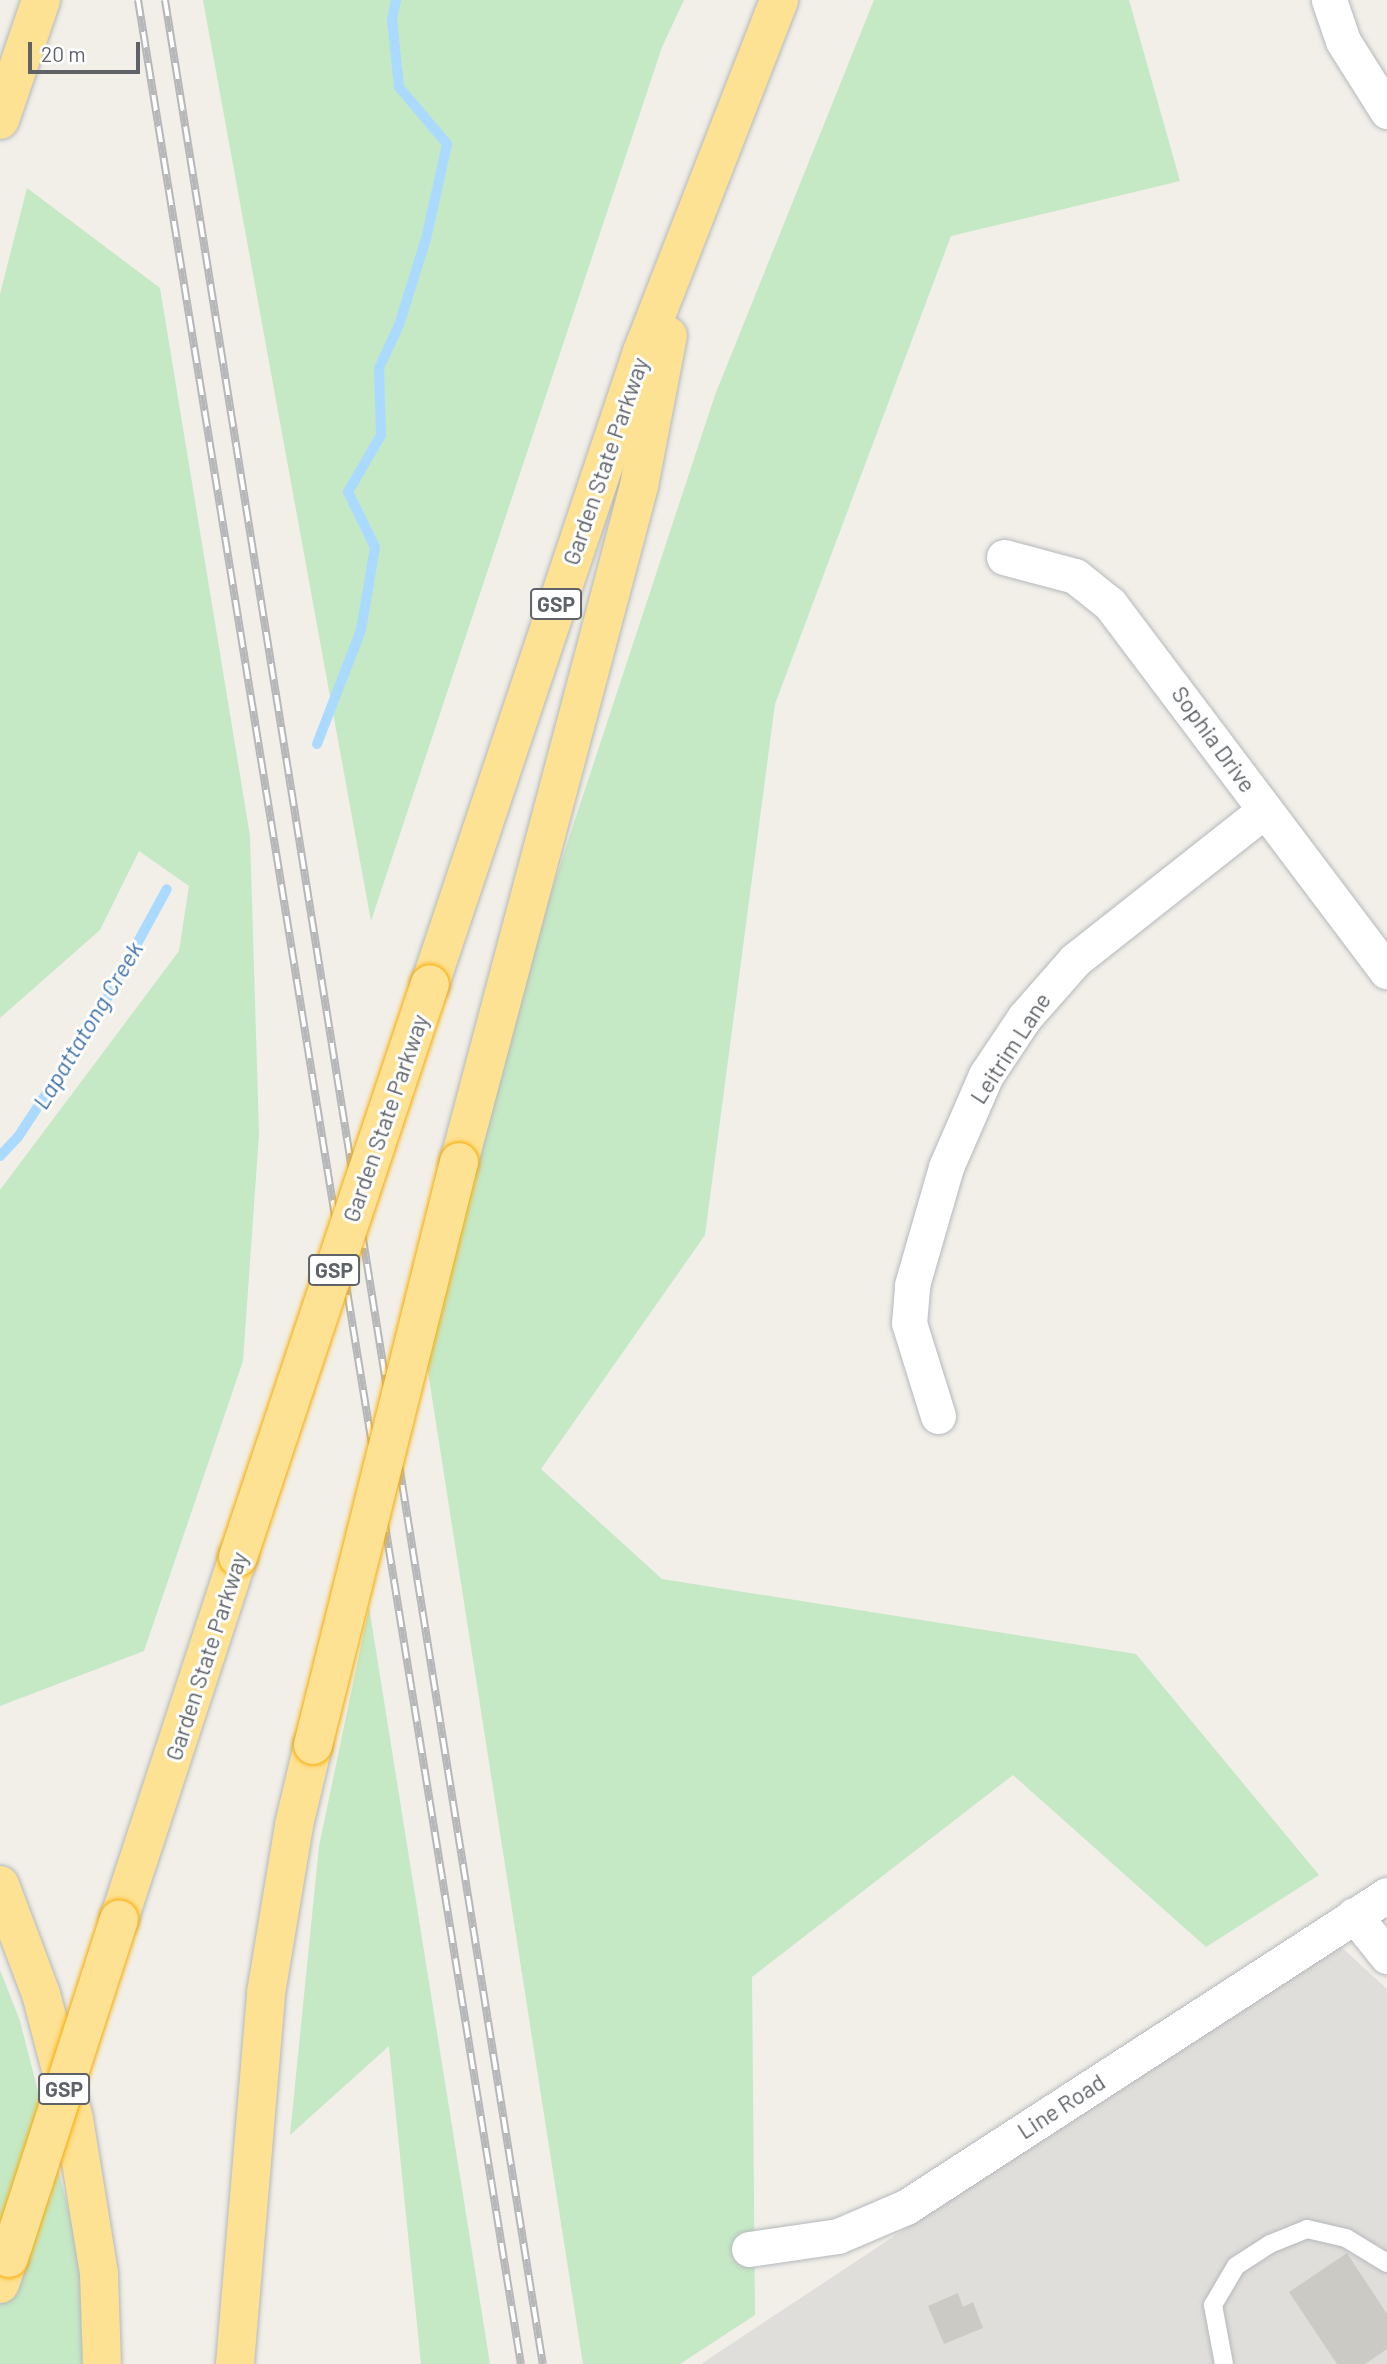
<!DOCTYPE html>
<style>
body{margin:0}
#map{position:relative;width:1387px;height:2364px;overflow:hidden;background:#f1efe8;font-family:Barlow,sans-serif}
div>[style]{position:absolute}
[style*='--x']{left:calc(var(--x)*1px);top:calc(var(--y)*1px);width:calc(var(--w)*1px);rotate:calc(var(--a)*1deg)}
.industrial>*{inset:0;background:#e0deda}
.green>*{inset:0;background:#c5e8c5}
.stream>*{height:10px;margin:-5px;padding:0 5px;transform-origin:5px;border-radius:5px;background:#aadaff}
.building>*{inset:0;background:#cccac5}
.roads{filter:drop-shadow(0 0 2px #b5b8bc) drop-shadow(0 0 2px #b5b8bc)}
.service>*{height:18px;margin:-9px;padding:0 9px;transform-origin:9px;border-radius:9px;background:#fff}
.minor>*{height:35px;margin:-17.5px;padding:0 17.5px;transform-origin:17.5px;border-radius:17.5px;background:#fff}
.motorway>*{height:38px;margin:-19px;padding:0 19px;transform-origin:19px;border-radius:19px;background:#fde293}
.rail>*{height:8px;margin-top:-4px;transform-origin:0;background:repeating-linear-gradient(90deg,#fff 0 16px,#b6b7b8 0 32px);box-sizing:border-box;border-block:2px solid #b6b7b8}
.bridges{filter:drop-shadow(0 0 2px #f9ab00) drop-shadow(0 0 2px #f9ab00)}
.motorway-bridge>*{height:38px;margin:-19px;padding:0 19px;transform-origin:19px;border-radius:19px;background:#fde293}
span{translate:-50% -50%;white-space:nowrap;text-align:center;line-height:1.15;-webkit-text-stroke:6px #fff;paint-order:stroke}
.shield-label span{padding:2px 5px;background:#fff;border:2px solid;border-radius:5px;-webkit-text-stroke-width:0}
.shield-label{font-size:21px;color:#5f6368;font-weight:700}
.street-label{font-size:23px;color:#5f6368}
.water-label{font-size:24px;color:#4174aa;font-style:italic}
.scale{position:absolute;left:28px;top:42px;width:112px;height:32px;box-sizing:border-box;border:4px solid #5f6368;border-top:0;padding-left:9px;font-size:21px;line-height:24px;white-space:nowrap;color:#5f6368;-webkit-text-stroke:5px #fff;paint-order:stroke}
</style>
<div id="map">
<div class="industrial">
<div style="clip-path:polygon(1337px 1943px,1387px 1989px,1387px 2364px,701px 2364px)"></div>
</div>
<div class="green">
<div style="clip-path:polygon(203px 0,684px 0,662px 47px,371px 921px)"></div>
<div style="clip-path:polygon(874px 0,1129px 0,1180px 181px,951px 236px,775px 704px,705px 1235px,541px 1469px,662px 1579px,1136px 1654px,1319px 1875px,1206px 1947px,1013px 1775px,752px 1977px,755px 2315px,680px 2364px,583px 2364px,426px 1359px,456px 1181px,715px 395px)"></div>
<div style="clip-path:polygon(27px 188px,160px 288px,250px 836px,259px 1134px,243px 1361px,144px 1651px,0 1706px,0 1190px,179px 951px,189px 886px,139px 851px,100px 930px,0 1018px,0 294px)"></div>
<div style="clip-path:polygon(369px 1607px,490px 2364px,421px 2364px,389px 2046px,290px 2135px,319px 1846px)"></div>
<div style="clip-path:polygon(0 1970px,20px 2021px,85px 2275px,103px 2364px,0 2364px)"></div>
</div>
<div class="stream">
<div style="--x:317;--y:744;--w:122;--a:-68.9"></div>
<div style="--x:361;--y:630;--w:84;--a:-80.4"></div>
<div style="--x:375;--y:547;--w:61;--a:-116.1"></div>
<div style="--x:348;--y:492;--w:66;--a:-59.9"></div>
<div style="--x:381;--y:435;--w:67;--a:-91.7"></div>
<div style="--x:379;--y:368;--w:47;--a:-65.1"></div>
<div style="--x:399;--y:325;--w:90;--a:-72.6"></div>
<div style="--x:426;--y:239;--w:97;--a:-77.5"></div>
<div style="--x:447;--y:144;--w:75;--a:-130.1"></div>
<div style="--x:399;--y:87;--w:68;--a:-95.9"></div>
<div style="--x:392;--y:19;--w:19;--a:-78"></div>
<div style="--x:0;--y:1156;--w:26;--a:-47"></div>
<div style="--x:18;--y:1137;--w:148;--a:-56.8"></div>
<div style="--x:99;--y:1013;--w:141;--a:-61.3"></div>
</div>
<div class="building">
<div style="clip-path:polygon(1347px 2253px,1387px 2314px,1387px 2349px,1365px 2364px,1337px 2364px,1289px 2292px)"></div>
<div style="clip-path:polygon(958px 2293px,963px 2307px,973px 2302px,983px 2328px,944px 2344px,928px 2306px)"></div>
</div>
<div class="roads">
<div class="service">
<div style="--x:1224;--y:2364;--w:60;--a:-100.6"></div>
<div style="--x:1213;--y:2305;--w:45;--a:-59.5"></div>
<div style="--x:1236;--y:2266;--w:40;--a:-32.9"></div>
<div style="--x:1270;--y:2244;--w:40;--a:-22"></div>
<div style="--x:1307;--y:2229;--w:40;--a:13"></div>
<div style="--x:1346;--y:2238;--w:48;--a:31.4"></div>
</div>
<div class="minor">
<div style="--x:1329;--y:0;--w:43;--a:71.1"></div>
<div style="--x:1343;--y:41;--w:83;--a:57.8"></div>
<div style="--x:1004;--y:557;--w:73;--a:15"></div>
<div style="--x:1075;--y:576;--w:45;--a:38.7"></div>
<div style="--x:1110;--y:604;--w:460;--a:53"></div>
<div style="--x:938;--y:1416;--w:97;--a:-107.3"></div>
<div style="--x:909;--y:1323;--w:38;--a:-85"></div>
<div style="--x:912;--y:1285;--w:123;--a:-73.9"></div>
<div style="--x:946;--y:1167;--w:100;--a:-66.5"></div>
<div style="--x:986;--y:1075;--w:69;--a:-56.3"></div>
<div style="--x:1024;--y:1018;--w:77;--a:-48.7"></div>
<div style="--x:1075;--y:960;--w:242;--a:-38.3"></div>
<div style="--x:1354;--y:1915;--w:53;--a:51.2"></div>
<div style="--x:749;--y:2249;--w:90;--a:-8.3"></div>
<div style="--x:838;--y:2236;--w:74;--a:-23.1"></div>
<div style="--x:906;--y:2207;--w:573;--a:-32.97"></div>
</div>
<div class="motorway">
<div style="--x:0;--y:120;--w:127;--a:-71.1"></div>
<div style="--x:430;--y:984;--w:667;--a:-71.46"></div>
<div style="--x:642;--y:352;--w:378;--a:-68.7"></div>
<div style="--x:459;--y:1162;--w:700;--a:-75.09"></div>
<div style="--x:639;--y:486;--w:153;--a:-79.1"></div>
<div style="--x:0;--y:1885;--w:116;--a:69.4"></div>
<div style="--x:41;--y:1994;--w:129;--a:75.2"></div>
<div style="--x:74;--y:2119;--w:157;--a:80.8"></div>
<div style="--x:99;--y:2274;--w:90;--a:88.1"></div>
<div style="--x:119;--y:1919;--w:381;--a:-71.8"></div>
<div style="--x:0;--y:2284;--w:28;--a:-71"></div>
<div style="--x:235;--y:2364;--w:372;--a:-85.2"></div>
<div style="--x:266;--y:1993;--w:170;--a:-80.5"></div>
<div style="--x:294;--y:1825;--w:82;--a:-76.6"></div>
</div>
</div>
<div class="rail">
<div style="--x:138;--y:0;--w:2395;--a:80.8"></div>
<div style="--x:165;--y:0;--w:2394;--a:80.92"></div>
</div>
<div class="bridges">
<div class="motorway-bridge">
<div style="--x:238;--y:1557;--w:604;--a:-71.48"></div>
<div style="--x:313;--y:1745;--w:601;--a:-75.94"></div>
<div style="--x:9;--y:2258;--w:356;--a:-72"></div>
</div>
</div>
<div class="shield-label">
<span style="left:556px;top:604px">GSP</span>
<span style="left:334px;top:1270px">GSP</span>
<span style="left:64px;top:2089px">GSP</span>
</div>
<div class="street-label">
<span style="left:605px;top:461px;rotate:-71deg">Garden State Parkway</span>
<span style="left:1214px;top:739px;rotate:54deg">Sophia Drive</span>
<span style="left:1010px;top:1048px;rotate:-57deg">Leitrim Lane</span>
<span style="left:385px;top:1118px;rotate:-71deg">Garden State Parkway</span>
<span style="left:206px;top:1656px;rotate:-72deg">Garden State Parkway</span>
<span style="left:1061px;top:2106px;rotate:-33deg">Line Road</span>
</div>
<div class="water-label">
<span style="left:87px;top:1025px;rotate:-59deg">Lapattatong Creek</span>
</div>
<div class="scale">20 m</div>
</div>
